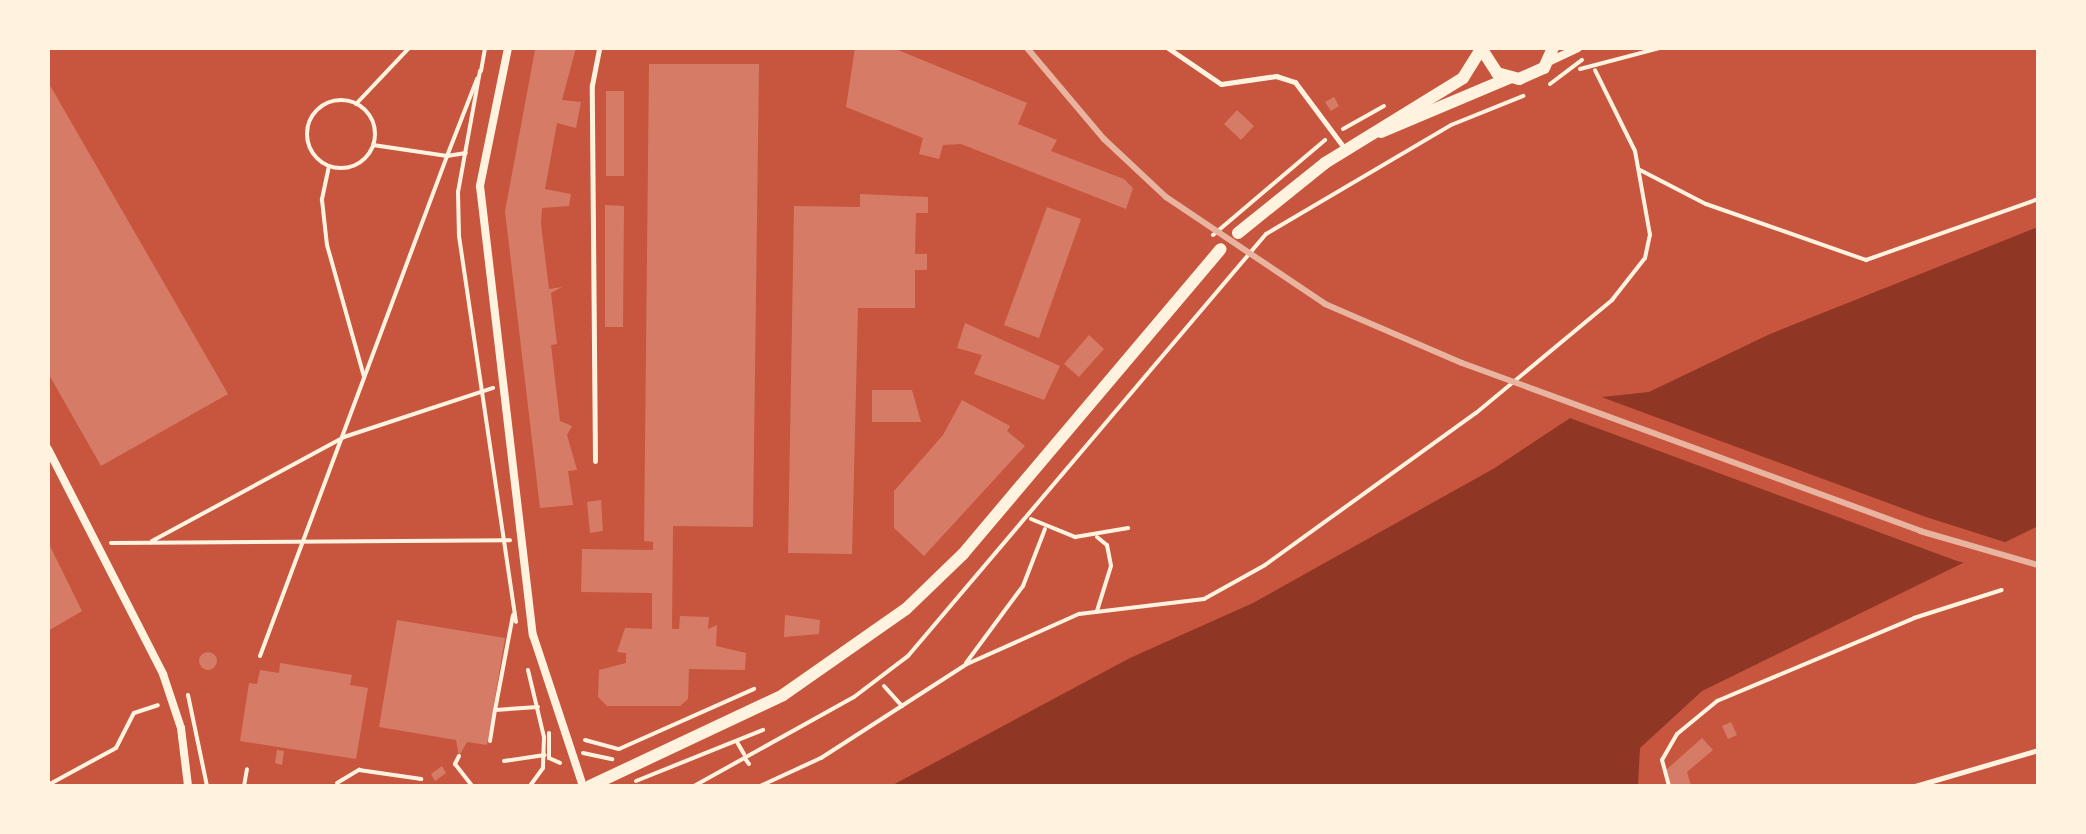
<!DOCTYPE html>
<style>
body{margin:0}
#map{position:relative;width:2086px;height:834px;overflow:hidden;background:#c8553d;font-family:"Asap Condensed",sans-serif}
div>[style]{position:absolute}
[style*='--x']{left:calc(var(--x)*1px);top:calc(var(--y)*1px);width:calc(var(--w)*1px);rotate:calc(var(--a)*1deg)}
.water>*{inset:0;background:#8f3625}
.pier>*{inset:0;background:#c8553d}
.building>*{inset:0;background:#d67c66}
.round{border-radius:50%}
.path>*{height:4px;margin:-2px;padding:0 2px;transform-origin:2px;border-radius:2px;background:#fff3e0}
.path>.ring{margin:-2px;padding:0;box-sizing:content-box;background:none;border:4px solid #fff3e0;border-radius:50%}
.service>*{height:5px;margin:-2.5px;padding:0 2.5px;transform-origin:2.5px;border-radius:2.5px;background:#fff3e0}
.minor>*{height:8px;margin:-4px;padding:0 4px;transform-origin:4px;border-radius:4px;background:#fff3e0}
.tertiary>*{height:12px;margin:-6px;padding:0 6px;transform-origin:6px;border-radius:6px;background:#fff3e0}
.rail>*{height:6px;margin:-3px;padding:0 3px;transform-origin:3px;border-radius:3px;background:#e9b49f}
span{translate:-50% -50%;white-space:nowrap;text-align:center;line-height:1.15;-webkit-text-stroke:6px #fff3e0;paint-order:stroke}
.frame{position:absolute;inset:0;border:50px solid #fff3e0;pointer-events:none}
</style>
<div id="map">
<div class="water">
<div style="clip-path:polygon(2038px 227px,2038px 526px,1702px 691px,1640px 748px,1638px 786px,891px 786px,1130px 658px,1253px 603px,1493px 469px,1602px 397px,1649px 392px,1770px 334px)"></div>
</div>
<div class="pier">
<div style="clip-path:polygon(1596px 395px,1926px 517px,2011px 544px,1969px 564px,1957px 561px,1559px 414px)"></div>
</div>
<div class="building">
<div style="clip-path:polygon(576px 48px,562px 100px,581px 102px,576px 128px,557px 123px,545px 189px,571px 194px,569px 206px,542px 208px,541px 224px,549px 289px,562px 287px,551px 293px,557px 344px,551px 345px,560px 421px,572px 426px,567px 435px,577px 470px,568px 471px,573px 505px,540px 508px,505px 211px,535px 50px)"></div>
<div style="clip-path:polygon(855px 48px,893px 48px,1027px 103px,1018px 124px,1057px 140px,1051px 151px,1124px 179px,1133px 188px,1126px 209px,961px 144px,943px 145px,939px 159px,919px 154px,923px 138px,846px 107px)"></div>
<div style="clip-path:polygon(649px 64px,759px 64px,753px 527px,673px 526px,672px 629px,679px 629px,680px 616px,709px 617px,708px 629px,717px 625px,716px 646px,746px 653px,745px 670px,689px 669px,688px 699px,680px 706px,607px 706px,598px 697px,599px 670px,626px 663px,626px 653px,617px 652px,625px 628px,652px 629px,652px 593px,581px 592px,582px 549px,653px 550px,653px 542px,644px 541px)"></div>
<div style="clip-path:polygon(48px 82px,228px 394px,101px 466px,48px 373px)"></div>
<div style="clip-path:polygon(606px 91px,624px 91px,624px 176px,606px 176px)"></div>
<div style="clip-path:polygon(1334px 97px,1339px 106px,1331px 111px,1325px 102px)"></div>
<div style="clip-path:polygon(1237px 110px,1254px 126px,1241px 140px,1224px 124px)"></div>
<div style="clip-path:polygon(860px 194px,928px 197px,928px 213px,916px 213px,915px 254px,927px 254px,927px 270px,915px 270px,915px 308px,858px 308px,852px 554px,788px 553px,794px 206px,860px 207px)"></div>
<div style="clip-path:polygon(605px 205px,624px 206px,623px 327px,605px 327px)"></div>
<div style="clip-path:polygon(1047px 207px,1081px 219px,1039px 338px,1004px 325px)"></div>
<div style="clip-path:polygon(965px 323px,1060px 366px,1044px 400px,974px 374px,982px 355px,957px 348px)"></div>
<div style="clip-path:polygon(1089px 335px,1104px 349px,1079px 377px,1064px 364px)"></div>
<div style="clip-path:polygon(872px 390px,912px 390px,921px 422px,872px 422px)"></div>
<div style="clip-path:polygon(962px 400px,1010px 426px,1007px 431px,1025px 446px,924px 556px,894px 528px,894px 491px,943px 435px)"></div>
<div style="clip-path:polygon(601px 500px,603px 531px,590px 533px,587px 502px)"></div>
<div style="clip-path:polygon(48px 542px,82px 611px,48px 631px)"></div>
<div style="clip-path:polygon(785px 615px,820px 620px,819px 634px,784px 637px)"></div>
<div style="clip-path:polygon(397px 620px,505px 638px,487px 745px,467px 742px,459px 756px,456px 740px,379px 727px)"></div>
<div class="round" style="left:199px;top:652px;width:18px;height:18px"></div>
<div style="clip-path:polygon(280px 663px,352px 675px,350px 685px,368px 688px,356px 759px,240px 741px,249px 683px,257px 684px,260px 670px,279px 673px)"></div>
<div style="clip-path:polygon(1731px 722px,1737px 735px,1728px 739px,1722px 726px)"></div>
<div style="clip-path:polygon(1702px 738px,1713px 750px,1687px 772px,1691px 786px,1670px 784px,1666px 770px)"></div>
<div style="clip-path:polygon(277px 750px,284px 751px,282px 765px,275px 763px)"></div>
<div style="clip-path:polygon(442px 766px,446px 773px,435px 781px,431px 774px)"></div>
</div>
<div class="path">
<div style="--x:1580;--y:69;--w:83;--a:-14.7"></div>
<div style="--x:480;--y:71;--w:123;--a:100.3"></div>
<div style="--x:458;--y:192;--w:44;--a:88.7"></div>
<div style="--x:459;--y:236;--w:390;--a:81.6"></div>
<div style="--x:481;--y:71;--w:23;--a:-80"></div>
<div style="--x:1550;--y:84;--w:40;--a:-37"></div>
<div class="ring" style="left:307px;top:100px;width:64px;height:64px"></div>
<div style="--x:356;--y:104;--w:77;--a:-46.6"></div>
<div style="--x:1343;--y:129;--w:47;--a:-29.3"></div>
<div style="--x:373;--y:145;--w:75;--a:8.5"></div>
<div style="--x:447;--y:156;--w:83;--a:-68.7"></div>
<div style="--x:329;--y:166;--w:35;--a:102"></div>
<div style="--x:322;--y:200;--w:45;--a:83.7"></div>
<div style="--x:327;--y:245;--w:137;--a:74.3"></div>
<div style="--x:1640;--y:170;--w:74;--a:27.3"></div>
<div style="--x:1706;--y:204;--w:170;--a:19.3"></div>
<div style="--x:1866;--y:260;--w:182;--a:-19.5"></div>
<div style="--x:1213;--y:235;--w:147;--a:-40.3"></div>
<div style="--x:1031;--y:519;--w:48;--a:22.2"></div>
<div style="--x:1075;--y:537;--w:54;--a:-9.6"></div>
<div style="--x:1097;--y:537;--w:13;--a:39"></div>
<div style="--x:1107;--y:545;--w:21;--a:79"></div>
<div style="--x:1111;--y:566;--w:47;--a:107.3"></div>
<div style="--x:152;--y:541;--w:218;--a:-28.4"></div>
<div style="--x:344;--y:437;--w:157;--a:-18.2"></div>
<div style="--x:111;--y:543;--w:399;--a:-0.4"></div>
<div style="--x:513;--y:615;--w:97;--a:100.7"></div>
<div style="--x:495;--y:710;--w:43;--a:-4"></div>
<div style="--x:260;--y:656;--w:534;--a:-69.49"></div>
<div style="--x:447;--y:156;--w:19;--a:-9"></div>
<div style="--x:966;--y:663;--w:96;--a:-53.5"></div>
<div style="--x:1023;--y:586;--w:61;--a:-68.9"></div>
<div style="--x:528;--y:670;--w:69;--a:76.6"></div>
<div style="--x:544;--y:737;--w:31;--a:92"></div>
<div style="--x:543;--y:768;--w:22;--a:126"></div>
<div style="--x:884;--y:686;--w:27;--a:48"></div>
<div style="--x:188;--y:695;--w:93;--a:78.2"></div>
<div style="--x:549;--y:733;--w:25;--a:90"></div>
<div style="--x:549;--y:758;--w:12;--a:24"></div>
<div style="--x:585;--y:740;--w:35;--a:15"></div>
<div style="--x:619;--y:749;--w:148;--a:-24"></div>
<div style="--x:490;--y:741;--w:31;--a:-81"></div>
<div style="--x:737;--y:742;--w:14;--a:60"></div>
<div style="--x:583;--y:753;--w:30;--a:12"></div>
<div style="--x:459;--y:756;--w:9;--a:117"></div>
<div style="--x:455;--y:764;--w:28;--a:52"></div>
<div style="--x:746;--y:760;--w:5;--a:53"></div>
<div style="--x:504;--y:761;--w:41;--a:-8.3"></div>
<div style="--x:636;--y:781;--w:137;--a:-21.9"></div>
<div style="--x:337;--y:783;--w:26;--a:-31"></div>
<div style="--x:359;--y:770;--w:63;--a:8.3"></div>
<div style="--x:48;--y:785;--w:77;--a:-28.6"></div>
<div style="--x:116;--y:748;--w:39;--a:-63"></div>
<div style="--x:134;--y:713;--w:25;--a:-18"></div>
<div style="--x:244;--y:786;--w:17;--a:-80"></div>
<div style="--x:694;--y:786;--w:183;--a:-29.1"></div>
<div style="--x:854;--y:697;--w:68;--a:-37.2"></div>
<div style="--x:908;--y:656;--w:553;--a:-49.69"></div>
<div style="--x:1266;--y:234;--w:215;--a:-30.5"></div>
<div style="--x:1451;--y:125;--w:78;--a:-21.9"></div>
<div style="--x:760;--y:786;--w:67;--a:-24.7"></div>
<div style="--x:821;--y:758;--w:174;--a:-32.8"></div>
<div style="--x:967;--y:664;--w:123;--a:-24.1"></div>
<div style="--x:1079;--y:614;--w:126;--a:-6.8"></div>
<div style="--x:1204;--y:599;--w:70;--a:-29.1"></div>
<div style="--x:1265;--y:565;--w:260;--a:-35.8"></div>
<div style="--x:1476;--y:413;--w:177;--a:-39.7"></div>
<div style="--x:1612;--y:300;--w:53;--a:-51.8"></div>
<div style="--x:1645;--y:258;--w:24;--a:-78"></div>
<div style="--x:1650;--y:235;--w:85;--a:-100.1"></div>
<div style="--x:1635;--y:151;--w:90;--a:-116.3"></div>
<div style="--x:1669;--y:786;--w:27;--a:-105"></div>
<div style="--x:1662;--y:760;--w:30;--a:-60"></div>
<div style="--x:1677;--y:734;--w:52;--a:-39.5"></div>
<div style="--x:1717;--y:701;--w:214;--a:-22.8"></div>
<div style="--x:1914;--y:618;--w:92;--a:-17.7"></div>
</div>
<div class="service">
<div style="--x:1168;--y:48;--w:64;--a:34.2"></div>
<div style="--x:1221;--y:84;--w:56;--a:-8.3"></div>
<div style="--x:1276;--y:76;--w:20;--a:18"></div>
<div style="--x:1295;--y:82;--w:84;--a:53.3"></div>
<div style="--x:595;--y:461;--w:376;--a:-90.5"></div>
<div style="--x:592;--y:85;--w:38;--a:-79"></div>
<div style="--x:1915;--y:786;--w:128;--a:-16.3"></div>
</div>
<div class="minor">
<div style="--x:508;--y:48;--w:141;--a:101.5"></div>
<div style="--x:480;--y:186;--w:452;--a:83.3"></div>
<div style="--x:533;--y:635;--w:159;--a:71.7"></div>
<div style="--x:1548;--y:62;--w:33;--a:-25"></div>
<div style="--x:48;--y:449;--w:253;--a:62.9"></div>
<div style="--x:163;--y:674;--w:57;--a:71.6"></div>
<div style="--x:181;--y:728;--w:58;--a:83.1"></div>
</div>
<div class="tertiary">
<div style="--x:1481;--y:48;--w:30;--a:57"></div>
<div style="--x:1497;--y:73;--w:23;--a:15"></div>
<div style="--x:1519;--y:79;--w:27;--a:-24"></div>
<div style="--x:1544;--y:68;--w:22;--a:-66"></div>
<div style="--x:1381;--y:132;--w:139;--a:-22.9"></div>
<div style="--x:1238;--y:233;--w:112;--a:-38.8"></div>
<div style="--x:1325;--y:163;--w:162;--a:-31.6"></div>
<div style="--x:1463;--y:78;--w:34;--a:-58"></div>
<div style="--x:590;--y:786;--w:213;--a:-25.2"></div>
<div style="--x:783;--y:695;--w:150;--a:-35"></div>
<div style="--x:906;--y:609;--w:79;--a:-44"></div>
<div style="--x:963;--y:554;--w:399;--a:-49.8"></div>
</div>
<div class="rail">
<div style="--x:1027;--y:48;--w:119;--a:49.8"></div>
<div style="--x:1104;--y:139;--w:85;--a:43.1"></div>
<div style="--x:1166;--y:197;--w:192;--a:33.9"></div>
<div style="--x:1325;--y:304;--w:149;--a:23.3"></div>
<div style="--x:1462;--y:363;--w:488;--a:20.1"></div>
<div style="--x:1920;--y:531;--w:123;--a:16.1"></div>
</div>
<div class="frame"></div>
</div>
